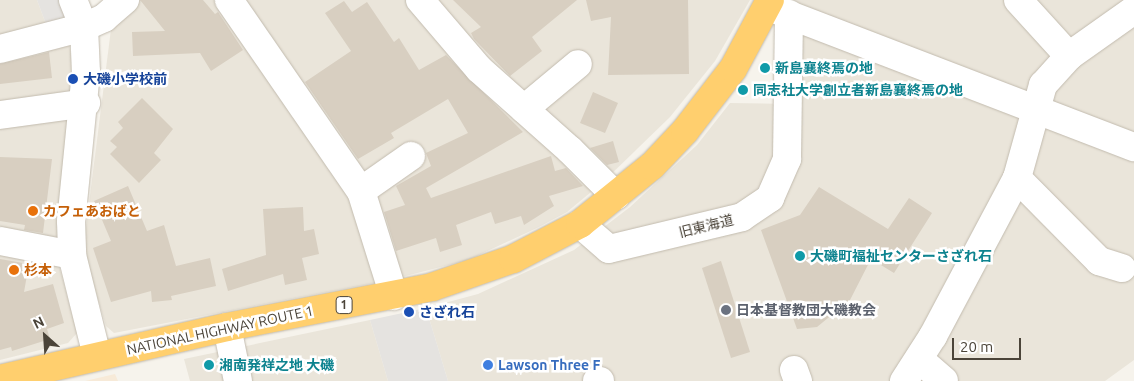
<!DOCTYPE html>
<meta charset="utf-8">
<style>
body{margin:0}
#map{position:relative;width:1134px;height:381px;overflow:hidden;background:#f6f3ec;font-family:Ubuntu,"Noto Sans JP",sans-serif}
div>[style]{position:absolute}
[style*='--x']{left:calc(var(--x)*1px);top:calc(var(--y)*1px);width:calc(var(--w)*1px);rotate:calc(var(--a)*1deg)}
.residential>*{inset:0;background:#eae5da}
.commercial>*{inset:0;background:#f7ead8}
.parking>*{inset:0;background:#e5e3e0}
.building>*{inset:0;background:#d8cfc1}
.roads{filter:drop-shadow(0 0 1px #c2bbae) drop-shadow(0 0 1px #c2bbae)}
.minor>*{height:28px;margin:-14px;padding:0 14px;transform-origin:14px;border-radius:14px;background:#fff}
.highway>*{height:28px;margin:-14px;padding:0 14px;transform-origin:14px;border-radius:14px;background:#ffcf6e}
.dots>*{width:14px;height:14px;translate:-50% -50%;box-sizing:border-box;border:2px solid #fff;border-radius:50%}
span{translate:-50% -50%;white-space:nowrap;text-align:center;line-height:1.15;-webkit-text-stroke:5px #fff;paint-order:stroke}
.shield-label span{padding:1px 4px;background:#fff;border:1px solid;border-radius:4px;-webkit-text-stroke-width:0}
.shield-label{font-size:12px;color:#4b4439;font-weight:700}
.culture-label{font-size:14px;color:#0d838f;font-weight:700}
.left{translate:0 -50%;text-align:left}
.transit-label{font-size:14px;color:#164399;font-weight:700}
.food-label{font-size:14px;color:#c56008;font-weight:700}
.street-label{font-size:14px;color:#4b4439}
.worship-label{font-size:14px;color:#5b616d;font-weight:700}
.shop-label{font-size:14px;color:#366cbe;font-weight:700}
.north{position:absolute;left:20px;top:311px;width:50px;height:50px;-webkit-text-stroke:4px #fff;paint-order:stroke;rotate:334deg;font-size:14px;font-weight:700;line-height:20px;text-align:center;color:#4b4439}
.north::after{content:'';display:block;margin:auto;width:18px;height:22px;background:#4b4439;clip-path:polygon(50% 0,100% 100%,50% 72%,0 100%)}
.scale{position:absolute;left:952px;top:338px;width:69px;height:22px;box-sizing:border-box;border:2px solid #4b4439;border-top:0;padding-left:6px;font-size:15px;line-height:18px;white-space:nowrap;color:#4b4439;-webkit-text-stroke:4px #fff;paint-order:stroke}
</style>
<div id="map">
<div class="residential">
<div style="clip-path:polygon(0 0,37px 0,50px 35px,66px 31px,71px 54px,71px 106px,56px 254px,77px 333px,68px 343px,0 360px)"></div>
<div style="clip-path:polygon(125px 0,750px 0,715px 61px,670px 117px,602px 183px,567px 212px,539px 227px,468px 260px,390px 280px,114px 333px,106px 326px,87px 263px,85px 235px,111px 29px)"></div>
<div style="clip-path:polygon(790px 0,1134px 0,1134px 360px,1105px 381px,448px 381px,426px 308px,478px 294px,574px 250px,630px 207px,697px 145px,730px 103px,787px 104px,784px 12px)"></div>
<div style="clip-path:polygon(370px 320px,388px 381px,190px 381px,184px 359px)"></div>
</div>
<div class="commercial">
<div style="clip-path:polygon(115px 374px,118px 381px,85px 381px)"></div>
</div>
<div class="parking">
<div style="clip-path:polygon(37px 0,73px 0,84px 27px,50px 35px)"></div>
<div style="clip-path:polygon(426px 308px,448px 381px,388px 381px,370px 320px)"></div>
</div>
<div class="building">
<div style="clip-path:polygon(140px 0,203px 0,215px 14px,218px 12px,243px 50px,211px 71px,200px 53px,133px 56px,132px 32px,165px 31px)"></div>
<div style="clip-path:polygon(453px 0,577px 0,532px 37px,542px 51px,510px 76px,474px 39px,471px 33px,481px 27px)"></div>
<div style="clip-path:polygon(586px 0,688px 0,689px 74px,608px 75px,611px 17px,591px 21px)"></div>
<div style="clip-path:polygon(344px 1px,352px 12px,367px 2px,394px 42px,399px 38px,419px 70px,446px 55px,523px 132px,426px 188px,431px 198px,551px 156px,555px 171px,566px 168px,583px 186px,549px 196px,554px 206px,524px 225px,521px 216px,495px 224px,491px 212px,456px 225px,462px 245px,440px 252px,436px 238px,396px 251px,384px 212px,405px 205px,396px 186px,431px 166px,426px 153px,468px 133px,448px 99px,391px 133px,394px 138px,358px 159px,305px 82px,351px 51px,325px 13px)"></div>
<div style="clip-path:polygon(49px 52px,52px 78px,0 84px,0 64px)"></div>
<div style="clip-path:polygon(593px 92px,618px 103px,605px 133px,580px 123px)"></div>
<div style="clip-path:polygon(142px 98px,173px 129px,154px 153px,161px 160px,139px 183px,110px 154px,117px 147px,110px 141px,123px 128px,118px 122px)"></div>
<div style="clip-path:polygon(613px 141px,619px 162px,607px 165px,590px 148px)"></div>
<div style="clip-path:polygon(0 157px,52px 159px,43px 233px,24px 230px,25px 225px,0 221px)"></div>
<div style="clip-path:polygon(128px 186px,147px 231px,164px 225px,176px 266px,210px 258px,216px 286px,171px 296px,172px 300px,152px 302px,151px 291px,111px 302px,93px 248px,111px 241px,94px 201px)"></div>
<div style="clip-path:polygon(819px 187px,888px 229px,909px 198px,932px 213px,894px 273px,871px 259px,850px 300px,817px 327px,797px 329px,761px 230px,800px 215px)"></div>
<div style="clip-path:polygon(303px 207px,304px 231px,314px 229px,319px 254px,302px 258px,307px 280px,285px 285px,283px 274px,228px 291px,222px 269px,266px 255px,263px 209px)"></div>
<div style="clip-path:polygon(0 259px,29px 264px,24px 292px,53px 284px,64px 323px,47px 329px,50px 339px,12px 351px,11px 347px,0 350px)"></div>
<div style="clip-path:polygon(721px 261px,750px 352px,731px 358px,702px 268px)"></div>
</div>
<div class="roads">
<div class="minor">
<div style="--x:73;--y:0;--w:29;--a:68"></div>
<div style="--x:84;--y:27;--w:45;--a:87.5"></div>
<div style="--x:86;--y:72;--w:150;--a:95.7"></div>
<div style="--x:71;--y:221;--w:34;--a:88"></div>
<div style="--x:72;--y:255;--w:104;--a:76.1"></div>
<div style="--x:229;--y:0;--w:232;--a:55.4"></div>
<div style="--x:361;--y:191;--w:110;--a:72.6"></div>
<div style="--x:420;--y:0;--w:91;--a:49.5"></div>
<div style="--x:479;--y:69;--w:122;--a:41.7"></div>
<div style="--x:570;--y:150;--w:65;--a:45"></div>
<div style="--x:1018;--y:0;--w:76;--a:47.7"></div>
<div style="--x:774;--y:9;--w:386;--a:21"></div>
<div style="--x:0;--y:49;--w:87;--a:-14.7"></div>
<div style="--x:84;--y:27;--w:22;--a:-24"></div>
<div style="--x:104;--y:18;--w:28;--a:-41"></div>
<div style="--x:524;--y:109;--w:70;--a:-39.8"></div>
<div style="--x:0;--y:115;--w:87;--a:-7.9"></div>
<div style="--x:1017;--y:178;--w:117;--a:45.3"></div>
<div style="--x:1099;--y:261;--w:24;--a:17"></div>
<div style="--x:361;--y:191;--w:61;--a:-35"></div>
<div style="--x:580;--y:224;--w:38;--a:41"></div>
<div style="--x:609;--y:249;--w:137;--a:-13.5"></div>
<div style="--x:742;--y:217;--w:34;--a:-34"></div>
<div style="--x:770;--y:198;--w:43;--a:-66.4"></div>
<div style="--x:787;--y:159;--w:145;--a:-89.2"></div>
<div style="--x:0;--y:241;--w:73;--a:11"></div>
<div style="--x:227;--y:327;--w:55;--a:78.5"></div>
<div style="--x:919;--y:359;--w:33;--a:41"></div>
<div style="--x:794;--y:370;--w:12;--a:70"></div>
<div style="--x:597;--y:381;--w:3;--a:0"></div>
<div style="--x:904;--y:381;--w:54;--a:-57.2"></div>
<div style="--x:933;--y:336;--w:179;--a:-62"></div>
<div style="--x:1017;--y:178;--w:97;--a:-74.4"></div>
<div style="--x:1043;--y:85;--w:39;--a:-48"></div>
<div style="--x:1069;--y:56;--w:80;--a:-35.3"></div>
</div>
<div class="highway">
<div style="--x:0;--y:379;--w:233;--a:-12.9"></div>
<div style="--x:227;--y:327;--w:209;--a:-11"></div>
<div style="--x:432;--y:287;--w:86;--a:-19.1"></div>
<div style="--x:513;--y:259;--w:76;--a:-27.6"></div>
<div style="--x:580;--y:224;--w:92;--a:-38.9"></div>
<div style="--x:652;--y:166;--w:48;--a:-46.7"></div>
<div style="--x:685;--y:131;--w:78;--a:-52.3"></div>
<div style="--x:733;--y:69;--w:78;--a:-61.8"></div>
</div>
</div>
<div class="dots">
<div style="left:765px;top:68px;background:#0f9aa8"></div>
<div style="left:73px;top:79px;background:#1a4fb4"></div>
<div style="left:743px;top:90px;background:#0f9aa8"></div>
<div style="left:33px;top:211px;background:#e8710a"></div>
<div style="left:800px;top:256px;background:#0f9aa8"></div>
<div style="left:14px;top:270px;background:#e8710a"></div>
<div style="left:726px;top:310px;background:#6b7280"></div>
<div style="left:409px;top:312px;background:#1a4fb4"></div>
<div style="left:209px;top:365px;background:#0f9aa8"></div>
<div style="left:488px;top:365px;background:#3f7fe0"></div>
</div>
<div class="shield-label">
<span style="left:344px;top:305px">1</span>
</div>
<div class="culture-label">
<span class="left" style="left:775px;top:68px">新島襄終焉の地</span>
<span class="left" style="left:753px;top:90px">同志社大学創立者新島襄終焉の地</span>
<span class="left" style="left:810px;top:256px">大磯町福祉センターさざれ石</span>
<span class="left" style="left:219px;top:365px">湘南発祥之地 大磯</span>
</div>
<div class="transit-label">
<span class="left" style="left:83px;top:79px">大磯小学校前</span>
<span class="left" style="left:419px;top:312px">さざれ石</span>
</div>
<div class="food-label">
<span class="left" style="left:43px;top:211px">カフェあおばと</span>
<span class="left" style="left:24px;top:270px">杉本</span>
</div>
<div class="street-label">
<span style="left:706px;top:226px;rotate:-14deg">旧東海道</span>
<span style="left:220px;top:330px;rotate:-12deg">NATIONAL HIGHWAY ROUTE 1</span>
</div>
<div class="worship-label">
<span class="left" style="left:736px;top:310px">日本基督教団大磯教会</span>
</div>
<div class="shop-label">
<span class="left" style="left:498px;top:365px">Lawson Three F</span>
</div>
<div class="north">N</div>
<div class="scale">20 m</div>
</div>
